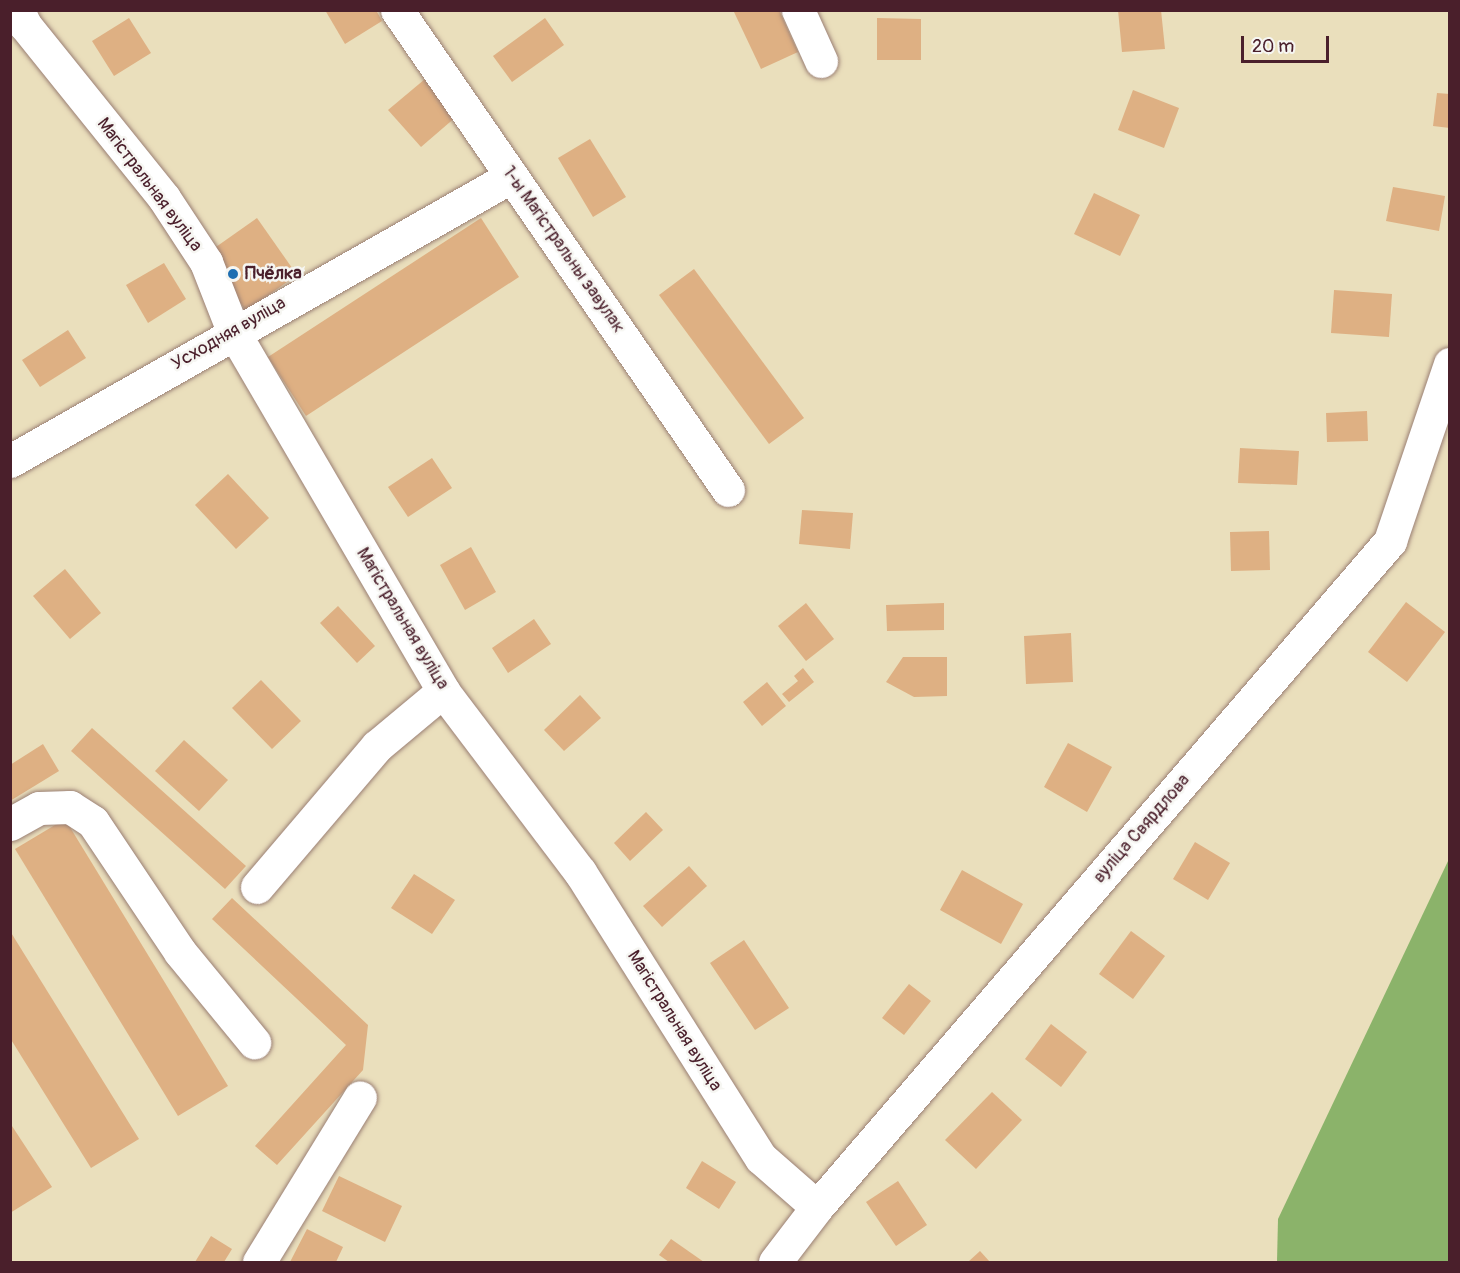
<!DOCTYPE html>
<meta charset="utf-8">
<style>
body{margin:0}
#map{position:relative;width:1460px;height:1273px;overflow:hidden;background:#eadfbc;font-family:Pangolin,sans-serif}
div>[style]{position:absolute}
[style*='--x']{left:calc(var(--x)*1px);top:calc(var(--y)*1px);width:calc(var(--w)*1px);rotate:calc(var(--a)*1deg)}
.forest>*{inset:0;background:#8bb36a}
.building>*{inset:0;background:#deb083}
.roads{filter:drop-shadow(0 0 2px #9a7f74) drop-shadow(0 0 2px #9a7f74)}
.minor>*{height:33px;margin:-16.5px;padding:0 16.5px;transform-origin:16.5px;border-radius:16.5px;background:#fff}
.dots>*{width:16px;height:16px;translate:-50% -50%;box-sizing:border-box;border:3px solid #f6f6f2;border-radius:50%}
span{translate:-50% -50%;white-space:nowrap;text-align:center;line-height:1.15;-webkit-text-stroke:5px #f6f6f2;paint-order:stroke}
.street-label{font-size:18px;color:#4a1f2b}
.poi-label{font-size:18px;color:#4a1f2b;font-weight:700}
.left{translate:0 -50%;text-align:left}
.frame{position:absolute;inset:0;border:12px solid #4a1f2b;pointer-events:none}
.scale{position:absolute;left:1241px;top:36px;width:88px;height:27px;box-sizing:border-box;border:3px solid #4a1f2b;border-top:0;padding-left:8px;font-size:18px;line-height:21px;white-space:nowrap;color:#4a1f2b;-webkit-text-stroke:4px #f6f6f2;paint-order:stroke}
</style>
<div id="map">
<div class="forest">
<div style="clip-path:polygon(1449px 859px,1449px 1262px,1277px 1262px,1278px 1219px)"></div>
</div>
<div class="building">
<div style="clip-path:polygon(325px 10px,376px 10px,382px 21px,345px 44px)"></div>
<div style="clip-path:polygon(738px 10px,779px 10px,798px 52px,761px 69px,734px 12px)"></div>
<div style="clip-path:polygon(1118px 10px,1161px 10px,1165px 49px,1122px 52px)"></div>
<div style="clip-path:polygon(129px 18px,151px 53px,114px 76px,92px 41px)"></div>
<div style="clip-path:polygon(545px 18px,564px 45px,512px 82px,493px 56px)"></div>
<div style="clip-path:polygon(877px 18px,921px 19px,921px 60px,877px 60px)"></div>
<div style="clip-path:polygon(425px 79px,457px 116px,421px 147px,388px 110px)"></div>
<div style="clip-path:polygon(1133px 90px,1179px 108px,1164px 148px,1118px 130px)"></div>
<div style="clip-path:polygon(1437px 93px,1450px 94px,1450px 128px,1433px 126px)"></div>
<div style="clip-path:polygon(590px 139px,626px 197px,593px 217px,558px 158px)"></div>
<div style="clip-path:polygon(1393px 187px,1445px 196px,1439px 231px,1386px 221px)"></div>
<div style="clip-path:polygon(1094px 193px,1140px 215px,1120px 256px,1074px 234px)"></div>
<div style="clip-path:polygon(257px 218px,297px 275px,246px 311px,206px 254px)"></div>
<div style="clip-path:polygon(481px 218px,519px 277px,306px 416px,268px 357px)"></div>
<div style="clip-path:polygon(164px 263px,186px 299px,148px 323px,126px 285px)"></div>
<div style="clip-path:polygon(694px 269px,804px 418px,769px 444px,659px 295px)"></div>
<div style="clip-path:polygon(1334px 290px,1392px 294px,1389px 337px,1331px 333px)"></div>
<div style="clip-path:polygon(68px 330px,86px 358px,40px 387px,22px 360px)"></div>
<div style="clip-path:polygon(1367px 411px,1368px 441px,1327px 442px,1326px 413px)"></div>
<div style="clip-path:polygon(1240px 448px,1299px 451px,1297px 485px,1238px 483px)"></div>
<div style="clip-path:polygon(432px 458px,452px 488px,408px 517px,388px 487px)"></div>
<div style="clip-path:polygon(228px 474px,269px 518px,236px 549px,195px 505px)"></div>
<div style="clip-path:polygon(802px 510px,853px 513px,850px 549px,799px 544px)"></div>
<div style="clip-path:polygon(1269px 531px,1270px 570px,1231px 571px,1230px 532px)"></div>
<div style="clip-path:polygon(471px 547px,496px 592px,465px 610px,440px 565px)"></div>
<div style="clip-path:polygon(65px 569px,101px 613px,70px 639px,33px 596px)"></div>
<div style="clip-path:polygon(1406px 602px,1445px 632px,1407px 682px,1368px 652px)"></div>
<div style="clip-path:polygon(806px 603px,834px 639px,806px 661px,778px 626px)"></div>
<div style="clip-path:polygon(944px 603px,944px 630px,887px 631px,886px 605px)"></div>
<div style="clip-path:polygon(338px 606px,375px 646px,357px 663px,320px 623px)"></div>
<div style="clip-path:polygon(534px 619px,551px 644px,508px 673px,492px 648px)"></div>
<div style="clip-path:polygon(1071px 633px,1073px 682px,1026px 684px,1024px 636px)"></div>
<div style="clip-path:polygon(903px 657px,947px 657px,947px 696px,914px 697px,886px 682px)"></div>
<div style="clip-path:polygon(803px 668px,814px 682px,789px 702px,782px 694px,798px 681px,794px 676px)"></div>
<div style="clip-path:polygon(261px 680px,301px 721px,272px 749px,232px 708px)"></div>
<div style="clip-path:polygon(767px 682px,786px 706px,762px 726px,743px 702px)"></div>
<div style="clip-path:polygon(580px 695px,601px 718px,564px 751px,544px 730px)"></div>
<div style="clip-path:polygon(92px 728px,246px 866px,225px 889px,71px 751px)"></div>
<div style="clip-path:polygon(184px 740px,228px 780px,199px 811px,155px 771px)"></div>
<div style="clip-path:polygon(1068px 743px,1112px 767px,1087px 812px,1044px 787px)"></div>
<div style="clip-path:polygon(43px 744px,59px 771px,10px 801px,10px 765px)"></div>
<div style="clip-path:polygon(646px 812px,663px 830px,630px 861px,614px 843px)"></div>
<div style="clip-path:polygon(65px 819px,228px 1086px,178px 1116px,15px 849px)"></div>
<div style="clip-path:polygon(1195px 842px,1230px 863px,1208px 900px,1173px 879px)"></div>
<div style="clip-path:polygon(689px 866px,707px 886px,662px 927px,643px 906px)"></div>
<div style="clip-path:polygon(962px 870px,1023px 904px,1001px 944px,940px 910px)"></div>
<div style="clip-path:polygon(414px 874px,455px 900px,432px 934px,391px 908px)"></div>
<div style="clip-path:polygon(232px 898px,368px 1025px,363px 1070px,277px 1165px,255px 1146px,346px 1045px,212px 919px)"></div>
<div style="clip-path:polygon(10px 931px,139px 1139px,91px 1168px,10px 1038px)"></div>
<div style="clip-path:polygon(1131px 931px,1165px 956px,1133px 999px,1099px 974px)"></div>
<div style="clip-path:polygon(744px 940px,789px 1008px,755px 1030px,710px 963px)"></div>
<div style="clip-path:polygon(909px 984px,931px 1001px,904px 1035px,882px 1018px)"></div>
<div style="clip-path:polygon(1051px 1024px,1087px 1052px,1061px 1087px,1025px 1059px)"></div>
<div style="clip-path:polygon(992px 1092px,1022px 1120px,976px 1169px,945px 1140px)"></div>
<div style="clip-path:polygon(10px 1123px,52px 1187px,10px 1213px)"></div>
<div style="clip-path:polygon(702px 1161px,736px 1182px,719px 1209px,686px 1188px)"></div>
<div style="clip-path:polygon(339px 1176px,402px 1206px,385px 1242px,322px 1211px)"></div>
<div style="clip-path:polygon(898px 1181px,927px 1225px,896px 1246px,866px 1202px)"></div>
<div style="clip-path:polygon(307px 1229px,343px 1247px,336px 1262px,290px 1262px)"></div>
<div style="clip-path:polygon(211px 1236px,232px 1249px,224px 1262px,195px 1262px)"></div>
<div style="clip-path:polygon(671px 1239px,704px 1262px,669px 1262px,659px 1255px)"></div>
<div style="clip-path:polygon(980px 1251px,990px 1262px,968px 1262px)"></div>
</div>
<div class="roads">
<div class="minor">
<div style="--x:18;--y:10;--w:17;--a:65"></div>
<div style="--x:25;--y:25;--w:222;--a:51.2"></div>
<div style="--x:164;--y:198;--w:77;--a:56.7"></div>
<div style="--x:206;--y:262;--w:74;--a:68.6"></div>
<div style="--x:233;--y:331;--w:417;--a:59.7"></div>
<div style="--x:443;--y:691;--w:227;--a:52.9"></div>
<div style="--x:580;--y:872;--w:338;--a:57.7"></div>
<div style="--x:761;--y:1158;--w:74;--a:41.2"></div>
<div style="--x:397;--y:10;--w:583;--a:55.41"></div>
<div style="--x:798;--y:10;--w:56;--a:65.7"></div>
<div style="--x:10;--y:461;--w:577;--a:-29.58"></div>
<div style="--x:10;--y:824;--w:33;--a:-29"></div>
<div style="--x:39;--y:808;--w:31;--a:-2"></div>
<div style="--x:70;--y:807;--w:27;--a:33"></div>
<div style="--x:93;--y:822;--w:156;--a:56.2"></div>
<div style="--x:180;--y:952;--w:117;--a:50.6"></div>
<div style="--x:257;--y:887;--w:185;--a:-49.6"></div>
<div style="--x:377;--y:746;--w:86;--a:-39.8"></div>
<div style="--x:259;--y:1262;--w:193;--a:-58.5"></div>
<div style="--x:775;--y:1262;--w:69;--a:-52.6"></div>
<div style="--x:817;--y:1207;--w:879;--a:-49.29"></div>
<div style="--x:1390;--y:541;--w:187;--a:-71.3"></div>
</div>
</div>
<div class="dots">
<div style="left:233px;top:274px;background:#1f6fb2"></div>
</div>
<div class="street-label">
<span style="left:149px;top:185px;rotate:53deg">Магістральная вуліца</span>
<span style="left:563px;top:250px;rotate:55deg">1-ы Магістральны завулак</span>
<span style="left:229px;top:334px;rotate:-30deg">Усходняя вуліца</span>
<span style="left:402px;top:619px;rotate:59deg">Магістральная вуліца</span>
<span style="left:1142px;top:829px;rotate:-49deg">вуліца Свярдлова</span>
<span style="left:674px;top:1021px;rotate:58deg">Магістральная вуліца</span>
</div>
<div class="poi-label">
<span class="left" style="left:245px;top:274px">Пчёлка</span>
</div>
<div class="frame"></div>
<div class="scale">20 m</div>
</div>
